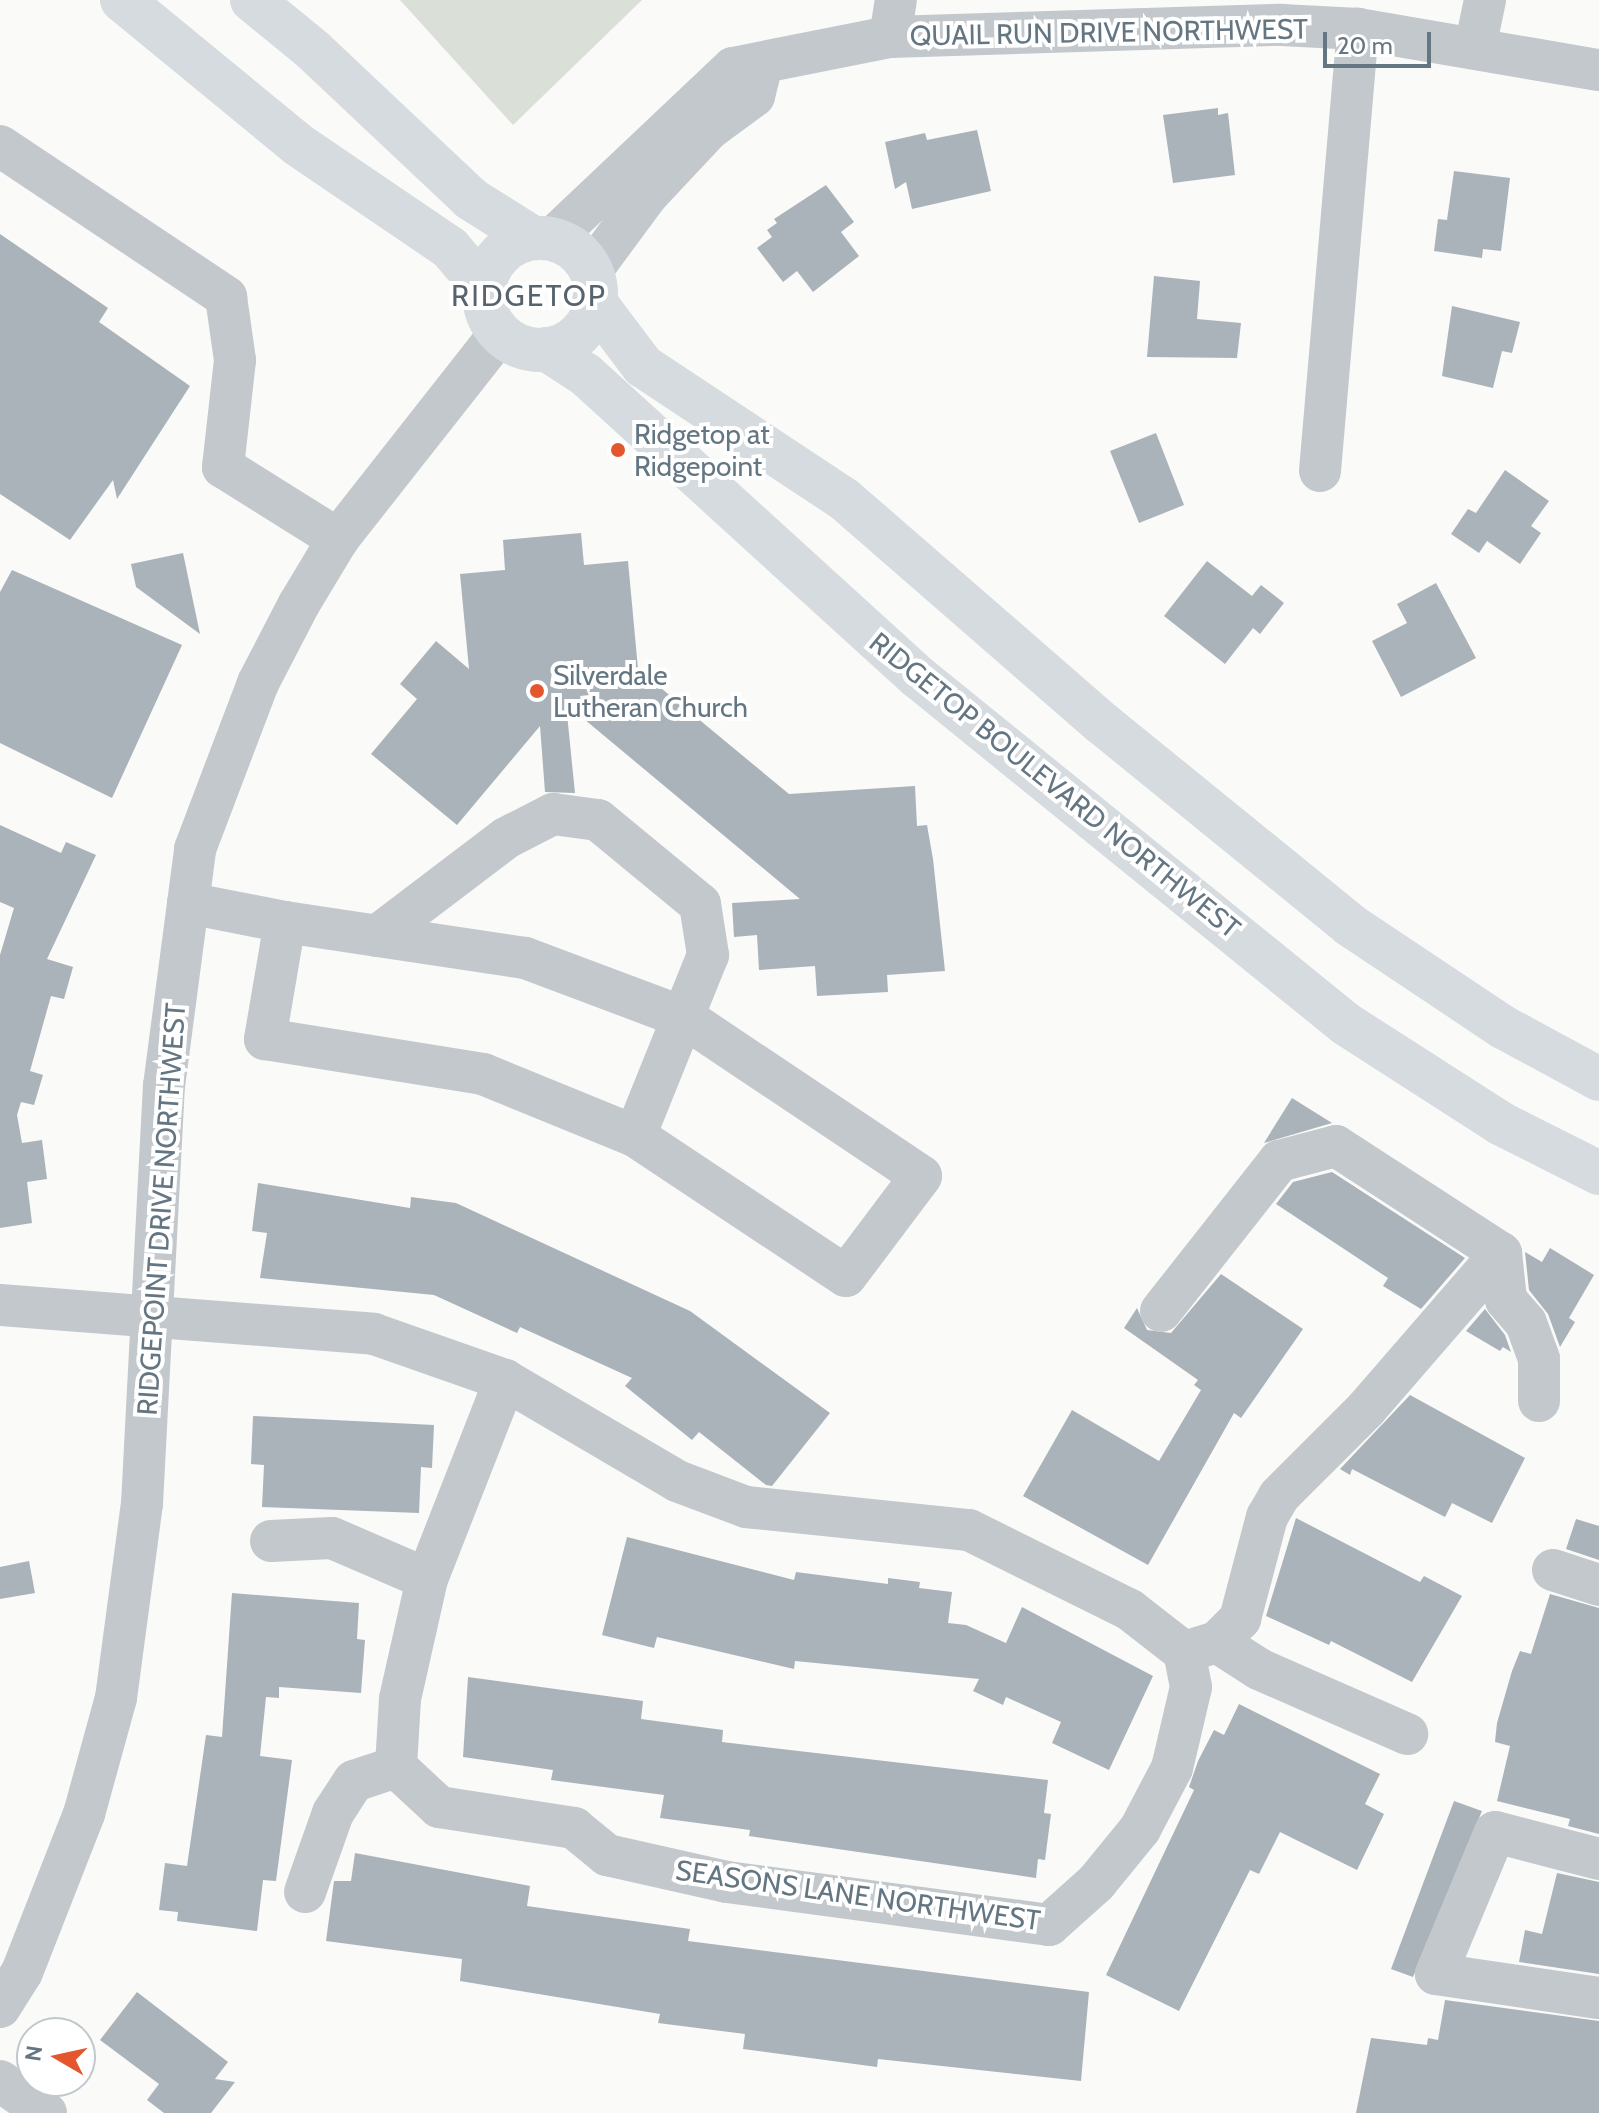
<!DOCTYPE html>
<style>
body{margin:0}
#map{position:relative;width:1599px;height:2113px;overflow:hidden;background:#fafaf8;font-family:Cabin,sans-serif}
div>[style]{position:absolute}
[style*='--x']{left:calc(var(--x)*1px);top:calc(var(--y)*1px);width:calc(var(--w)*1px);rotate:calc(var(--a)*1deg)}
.green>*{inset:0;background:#dadfd7}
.building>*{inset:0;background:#aab3b9}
.minor>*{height:42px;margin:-21px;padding:0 21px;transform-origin:21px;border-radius:21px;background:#c3c8cc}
.major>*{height:44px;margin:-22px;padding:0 22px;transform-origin:22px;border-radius:22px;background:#d6dbdf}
.major>.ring{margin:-22px;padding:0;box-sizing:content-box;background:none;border:44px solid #d6dbdf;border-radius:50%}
.dots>*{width:22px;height:22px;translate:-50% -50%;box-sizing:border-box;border:4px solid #fff;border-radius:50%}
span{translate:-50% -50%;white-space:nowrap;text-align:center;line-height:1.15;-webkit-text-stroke:8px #fff;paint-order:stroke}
.street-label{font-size:28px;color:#657683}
.poi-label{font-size:28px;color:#657683}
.left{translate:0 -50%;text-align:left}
.neighbourhood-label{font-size:30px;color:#57646e;letter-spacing:2px}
.north{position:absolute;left:16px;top:2017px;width:80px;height:80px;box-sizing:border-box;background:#fff;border:2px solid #c1c8cd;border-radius:50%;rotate:279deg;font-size:22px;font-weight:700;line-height:32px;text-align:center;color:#657683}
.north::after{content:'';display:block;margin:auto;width:28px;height:36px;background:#e4572e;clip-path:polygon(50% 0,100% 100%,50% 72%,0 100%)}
.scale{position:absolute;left:1323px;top:32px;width:108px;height:36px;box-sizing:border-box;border:4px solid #657683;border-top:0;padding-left:10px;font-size:24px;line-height:28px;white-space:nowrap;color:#657683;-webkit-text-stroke:6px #fff;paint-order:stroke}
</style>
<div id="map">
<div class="green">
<div style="clip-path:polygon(400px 0,642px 0,513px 125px)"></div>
</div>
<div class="building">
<div style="clip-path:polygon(1218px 108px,1218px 115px,1228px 113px,1235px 175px,1173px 183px,1163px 115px)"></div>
<div style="clip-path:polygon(977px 130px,991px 191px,912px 209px,906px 182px,895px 189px,885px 142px,925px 133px,927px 140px)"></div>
<div style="clip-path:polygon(1454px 171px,1510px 178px,1501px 251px,1483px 249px,1482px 258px,1434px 251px,1438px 219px,1447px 220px)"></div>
<div style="clip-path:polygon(826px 185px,854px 222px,841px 232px,859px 256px,813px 292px,797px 271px,783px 282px,757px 248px,772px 237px,767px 230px,777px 223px,774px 219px)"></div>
<div style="clip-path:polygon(0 234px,108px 308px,99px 322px,190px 386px,117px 499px,113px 480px,70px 540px,0 494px)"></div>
<div style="clip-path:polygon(1154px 276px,1200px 281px,1197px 319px,1241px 323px,1237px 358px,1147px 357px)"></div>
<div style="clip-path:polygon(1452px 306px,1520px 322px,1512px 353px,1502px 351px,1493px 388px,1442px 376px)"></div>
<div style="clip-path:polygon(1156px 433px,1184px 505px,1139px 523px,1110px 451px)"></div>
<div style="clip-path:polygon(1505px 470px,1549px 501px,1531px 526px,1541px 533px,1520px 564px,1487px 541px,1479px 553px,1451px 534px,1468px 509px,1476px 513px)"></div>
<div style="clip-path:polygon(581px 533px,584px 565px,628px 561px,638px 669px,789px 794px,915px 786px,917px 826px,927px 825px,933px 859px,945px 971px,887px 975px,888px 992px,817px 996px,815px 966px,759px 970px,757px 935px,734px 937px,732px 903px,800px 899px,566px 704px,575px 793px,545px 792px,540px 726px,457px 825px,371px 754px,417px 699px,400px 684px,436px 641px,469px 669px,460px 574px,505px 570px,503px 540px)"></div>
<div style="clip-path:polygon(183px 553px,200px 634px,136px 587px,131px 564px)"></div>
<div style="clip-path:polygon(1207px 561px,1252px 596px,1261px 585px,1284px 603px,1260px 634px,1253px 628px,1225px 664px,1164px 616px)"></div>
<div style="clip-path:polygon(12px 570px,182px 645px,112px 798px,0 743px,0 592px)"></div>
<div style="clip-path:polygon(1436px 583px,1476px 658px,1401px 697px,1372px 641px,1407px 623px,1397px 604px)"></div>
<div style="clip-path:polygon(0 825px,61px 853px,66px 842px,96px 855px,47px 959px,73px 967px,64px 999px,51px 996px,30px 1071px,43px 1075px,34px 1105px,21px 1102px,17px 1115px,22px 1143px,42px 1140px,47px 1179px,27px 1182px,32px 1223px,0 1228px,0 955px,14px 908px,0 902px)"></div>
<div style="clip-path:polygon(1292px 1098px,1332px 1123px,1264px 1143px)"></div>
<div style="clip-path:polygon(1332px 1172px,1465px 1258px,1421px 1309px,1383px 1286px,1388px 1278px,1276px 1204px,1293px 1182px)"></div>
<div style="clip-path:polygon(258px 1183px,410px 1208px,411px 1197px,456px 1203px,690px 1311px,830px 1413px,772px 1486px,766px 1485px,699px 1432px,692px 1440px,625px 1386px,632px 1378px,520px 1327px,517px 1333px,434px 1295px,260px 1278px,267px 1233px,252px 1231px)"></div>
<div style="clip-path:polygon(1550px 1248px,1594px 1275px,1569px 1318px,1575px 1322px,1560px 1347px,1548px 1314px,1529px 1290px,1525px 1252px,1542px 1262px)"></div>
<div style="clip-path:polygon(1221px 1274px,1303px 1329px,1241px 1418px,1234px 1413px,1148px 1565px,1023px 1496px,1072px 1410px,1159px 1461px,1201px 1390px,1194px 1385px,1198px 1380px,1124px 1328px,1137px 1308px,1147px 1330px,1171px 1333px)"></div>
<div style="clip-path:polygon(1485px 1309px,1505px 1335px,1511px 1352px,1503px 1347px,1500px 1351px,1466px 1331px)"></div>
<div style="clip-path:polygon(1410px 1395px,1525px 1458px,1492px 1523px,1452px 1503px,1445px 1517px,1352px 1469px,1350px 1475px,1340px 1469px)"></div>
<div style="clip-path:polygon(253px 1416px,434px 1425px,432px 1468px,421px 1467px,419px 1513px,262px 1507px,264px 1465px,251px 1464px)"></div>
<div style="clip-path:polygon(1296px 1518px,1420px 1582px,1424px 1576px,1462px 1596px,1412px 1682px,1331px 1641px,1329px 1645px,1266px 1616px)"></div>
<div style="clip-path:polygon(1576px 1519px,1599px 1526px,1599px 1560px,1566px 1549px)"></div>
<div style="clip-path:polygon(627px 1537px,794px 1580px,796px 1572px,888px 1584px,888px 1578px,920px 1582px,919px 1588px,952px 1592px,948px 1623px,966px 1625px,1006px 1643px,1022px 1607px,1153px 1676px,1109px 1770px,1052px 1743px,1061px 1722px,1006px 1697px,1003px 1705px,973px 1691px,979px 1679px,795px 1661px,794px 1669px,657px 1637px,654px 1648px,602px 1635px)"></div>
<div style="clip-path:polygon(29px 1561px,35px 1593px,0 1599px,0 1567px)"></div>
<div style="clip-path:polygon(232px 1593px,359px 1603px,357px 1639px,365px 1640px,361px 1693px,279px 1687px,279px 1698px,266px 1697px,260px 1756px,292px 1760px,276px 1881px,263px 1880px,257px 1931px,177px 1921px,178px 1912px,159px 1910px,165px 1863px,187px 1866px,206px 1735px,222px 1737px)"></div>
<div style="clip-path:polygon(1550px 1594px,1599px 1608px,1599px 1834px,1568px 1826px,1570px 1819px,1497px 1801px,1510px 1746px,1495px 1742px,1497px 1723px,1512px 1671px,1520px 1651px,1531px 1654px)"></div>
<div style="clip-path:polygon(468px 1677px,643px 1701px,641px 1719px,723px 1730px,722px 1742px,1048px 1780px,1044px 1813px,1051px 1814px,1045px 1860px,1038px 1859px,1036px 1878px,749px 1836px,750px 1830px,660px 1818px,664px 1795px,551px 1780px,553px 1770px,463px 1757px)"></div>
<div style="clip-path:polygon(1239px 1704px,1380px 1774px,1365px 1804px,1384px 1814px,1357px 1870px,1280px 1832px,1259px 1874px,1250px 1870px,1179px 2011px,1106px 1975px,1194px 1790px,1189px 1787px,1198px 1761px,1214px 1730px,1224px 1735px)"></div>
<div style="clip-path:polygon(1454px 1801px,1482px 1811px,1413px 1977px,1391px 1969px)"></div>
<div style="clip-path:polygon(355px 1853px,530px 1886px,527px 1906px,690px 1929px,688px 1941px,1089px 1992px,1081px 2081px,878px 2059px,877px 2067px,743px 2049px,745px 2034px,658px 2023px,660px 2014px,460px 1981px,462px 1959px,326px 1941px,334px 1881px,351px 1881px)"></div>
<div style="clip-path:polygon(1557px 1873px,1599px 1882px,1599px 1974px,1519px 1962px,1525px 1930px,1542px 1934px)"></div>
<div style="clip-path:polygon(137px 1992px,228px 2062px,215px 2079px,235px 2082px,211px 2113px,164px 2113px,147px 2100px,159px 2084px,100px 2040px)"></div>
<div style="clip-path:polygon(1445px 2000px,1599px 2021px,1599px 2113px,1356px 2113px,1371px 2038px,1427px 2045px,1428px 2038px,1438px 2040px)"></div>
</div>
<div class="minor">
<div style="--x:890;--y:37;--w:37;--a:-81"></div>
<div style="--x:1475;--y:48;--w:49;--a:-78.2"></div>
<div style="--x:0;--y:146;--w:272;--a:33.7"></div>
<div style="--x:226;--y:297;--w:64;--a:81.9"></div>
<div style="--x:235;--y:360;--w:108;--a:96.4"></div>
<div style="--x:223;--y:467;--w:136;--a:32.1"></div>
<div style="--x:552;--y:239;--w:249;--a:-43.4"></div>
<div style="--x:733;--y:68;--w:160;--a:-11.2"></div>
<div style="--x:890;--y:37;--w:392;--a:-1.8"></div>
<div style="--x:1282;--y:25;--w:76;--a:3"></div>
<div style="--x:1358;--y:29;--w:244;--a:9.7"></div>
<div style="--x:591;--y:271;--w:96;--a:-53.5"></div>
<div style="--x:648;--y:194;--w:89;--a:-46.8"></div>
<div style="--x:709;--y:129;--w:56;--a:-36.3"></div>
<div style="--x:754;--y:96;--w:32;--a:-76"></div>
<div style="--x:1320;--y:471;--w:444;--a:-85.1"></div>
<div style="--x:188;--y:903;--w:99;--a:11.1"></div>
<div style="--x:285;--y:922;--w:119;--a:99.7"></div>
<div style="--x:265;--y:1039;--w:221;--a:9.1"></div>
<div style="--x:483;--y:1074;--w:164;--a:22.2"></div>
<div style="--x:635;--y:1136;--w:253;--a:33.6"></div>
<div style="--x:846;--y:1276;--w:125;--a:-53.1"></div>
<div style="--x:921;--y:1176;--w:284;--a:-146.2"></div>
<div style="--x:685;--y:1018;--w:171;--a:-159.4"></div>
<div style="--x:525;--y:958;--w:243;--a:-171.5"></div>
<div style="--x:377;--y:936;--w:162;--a:-37.2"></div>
<div style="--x:506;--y:838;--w:53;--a:-27.1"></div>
<div style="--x:553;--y:814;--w:45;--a:7.6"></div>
<div style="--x:598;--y:820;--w:132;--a:39.5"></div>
<div style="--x:700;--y:904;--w:52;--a:81.1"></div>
<div style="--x:708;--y:955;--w:195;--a:112"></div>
<div style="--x:0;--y:1305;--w:375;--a:4.4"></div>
<div style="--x:374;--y:1334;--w:139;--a:19.3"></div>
<div style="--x:505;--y:1380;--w:199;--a:30.4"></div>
<div style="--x:677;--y:1481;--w:74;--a:20.6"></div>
<div style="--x:746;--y:1507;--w:224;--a:5.9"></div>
<div style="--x:969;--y:1530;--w:180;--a:26.4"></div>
<div style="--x:1130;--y:1610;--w:68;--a:37.9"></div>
<div style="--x:1161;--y:1311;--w:191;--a:-51.8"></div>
<div style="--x:1279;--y:1161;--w:59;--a:-14.7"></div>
<div style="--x:1336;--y:1146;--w:197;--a:33"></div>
<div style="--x:1501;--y:1253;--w:47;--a:83.9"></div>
<div style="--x:1506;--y:1300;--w:30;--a:49"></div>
<div style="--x:1526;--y:1323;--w:38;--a:70"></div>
<div style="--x:1539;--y:1359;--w:42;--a:90"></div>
<div style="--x:505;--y:1380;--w:214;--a:111.4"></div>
<div style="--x:427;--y:1579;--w:123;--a:102.7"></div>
<div style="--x:400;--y:1699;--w:68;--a:93.4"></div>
<div style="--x:396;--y:1767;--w:59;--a:42.9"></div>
<div style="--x:439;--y:1807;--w:137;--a:8.8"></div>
<div style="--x:574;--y:1828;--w:43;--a:39.3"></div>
<div style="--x:607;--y:1855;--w:123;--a:12.7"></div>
<div style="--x:727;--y:1882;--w:325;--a:7.6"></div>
<div style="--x:1049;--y:1925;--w:63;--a:-41.8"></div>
<div style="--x:1096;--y:1883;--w:70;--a:-50.8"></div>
<div style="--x:1140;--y:1829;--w:69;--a:-62.3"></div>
<div style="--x:1172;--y:1768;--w:83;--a:-76.8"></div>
<div style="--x:1191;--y:1687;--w:36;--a:-101"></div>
<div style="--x:271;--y:1541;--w:61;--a:-2.8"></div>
<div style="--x:332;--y:1538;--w:103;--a:23.3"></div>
<div style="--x:1553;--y:1570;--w:48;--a:18.1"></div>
<div style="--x:1217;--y:1642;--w:50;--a:32.7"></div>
<div style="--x:1259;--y:1669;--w:162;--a:23.7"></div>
<div style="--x:1184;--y:1652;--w:34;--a:-17"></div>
<div style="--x:1217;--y:1642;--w:33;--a:-45"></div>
<div style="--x:1240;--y:1619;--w:106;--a:-75.2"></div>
<div style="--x:1267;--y:1517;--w:24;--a:-60"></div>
<div style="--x:1279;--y:1496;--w:123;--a:-45"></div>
<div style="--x:1366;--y:1409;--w:206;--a:-49.1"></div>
<div style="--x:1599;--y:1859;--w:107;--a:-165.4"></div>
<div style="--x:1495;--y:1832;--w:154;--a:112.6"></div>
<div style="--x:1436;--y:1974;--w:165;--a:8.4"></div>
<div style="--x:305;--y:1892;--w:84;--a:-70.5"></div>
<div style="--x:333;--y:1813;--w:38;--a:-57"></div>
<div style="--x:354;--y:1781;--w:44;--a:-18.4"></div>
<div style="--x:0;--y:2007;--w:41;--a:-57.8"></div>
<div style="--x:22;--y:1972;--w:170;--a:-68.6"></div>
<div style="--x:84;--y:1814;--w:120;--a:-74.6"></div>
<div style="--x:116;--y:1698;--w:196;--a:-82.4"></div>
<div style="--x:142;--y:1504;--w:419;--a:-87"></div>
<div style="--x:164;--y:1086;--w:239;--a:-82.5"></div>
<div style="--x:195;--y:849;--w:178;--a:-69.2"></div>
<div style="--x:258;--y:683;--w:89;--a:-62.6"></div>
<div style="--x:299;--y:604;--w:76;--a:-59"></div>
<div style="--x:338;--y:539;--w:262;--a:-51.8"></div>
<div style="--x:0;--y:2081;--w:56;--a:34.8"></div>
</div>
<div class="major">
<div style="--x:122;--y:0;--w:227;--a:39.4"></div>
<div style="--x:297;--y:144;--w:185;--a:34.2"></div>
<div style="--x:450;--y:248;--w:52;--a:49.6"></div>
<div style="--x:252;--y:0;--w:79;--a:39.3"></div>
<div style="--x:313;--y:50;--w:217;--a:43.3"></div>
<div style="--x:471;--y:199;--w:73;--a:32.2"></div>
<div class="ring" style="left:484px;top:238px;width:68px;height:68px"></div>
<div style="--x:594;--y:301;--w:81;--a:53"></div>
<div style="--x:643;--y:366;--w:241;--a:33.5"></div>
<div style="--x:844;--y:499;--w:343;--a:41"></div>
<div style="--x:1103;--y:724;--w:318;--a:39.1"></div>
<div style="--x:1350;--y:925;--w:184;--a:33.7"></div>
<div style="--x:1503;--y:1027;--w:109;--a:28.4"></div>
<div style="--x:546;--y:349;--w:48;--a:33"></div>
<div style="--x:586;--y:375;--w:449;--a:42.3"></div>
<div style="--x:918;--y:677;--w:551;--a:39.03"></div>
<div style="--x:1346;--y:1024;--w:183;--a:32.7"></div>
<div style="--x:1500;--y:1123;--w:111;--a:26.8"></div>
</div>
<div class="dots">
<div style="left:618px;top:450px;background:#e4572e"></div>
<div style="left:537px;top:691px;background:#e4572e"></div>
</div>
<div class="street-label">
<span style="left:1109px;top:32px;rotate:-1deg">QUAIL RUN DRIVE NORTHWEST</span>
<span style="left:1055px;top:785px;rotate:39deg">RIDGETOP BOULEVARD NORTHWEST</span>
<span style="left:161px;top:1209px;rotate:-86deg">RIDGEPOINT DRIVE NORTHWEST</span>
<span style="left:858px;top:1895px;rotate:8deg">SEASONS LANE NORTHWEST</span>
</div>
<div class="poi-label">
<span class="left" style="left:634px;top:450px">Ridgetop at<br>Ridgepoint</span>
<span class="left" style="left:553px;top:691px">Silverdale<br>Lutheran Church</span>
</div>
<div class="neighbourhood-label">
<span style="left:529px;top:296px">RIDGETOP</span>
</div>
<div class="north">N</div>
<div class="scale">20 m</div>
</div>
